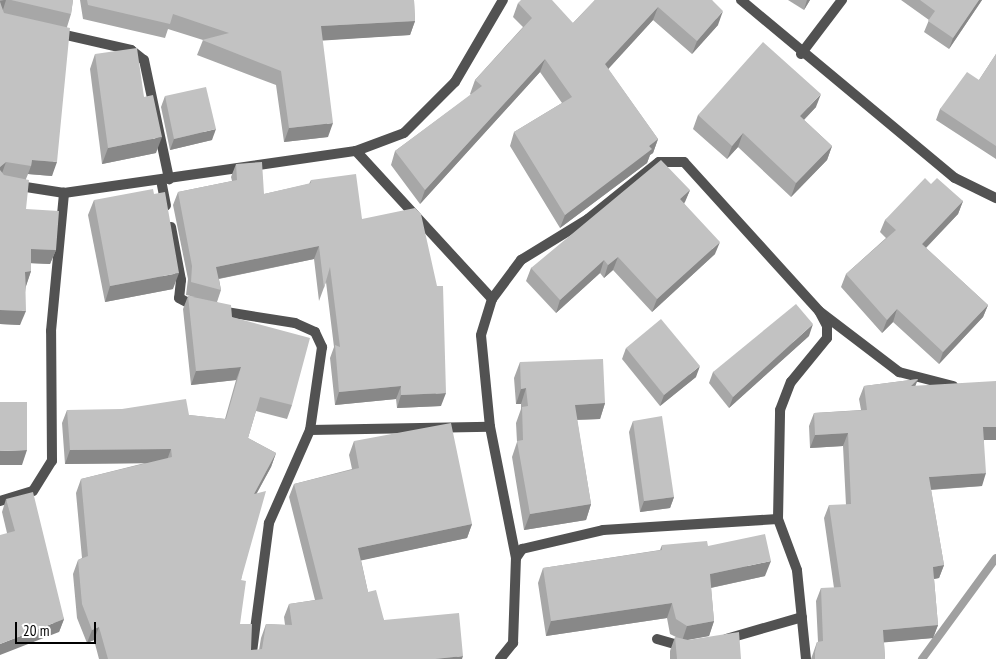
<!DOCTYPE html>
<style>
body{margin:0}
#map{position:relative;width:996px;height:659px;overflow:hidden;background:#fff;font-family:"PT Sans Narrow",sans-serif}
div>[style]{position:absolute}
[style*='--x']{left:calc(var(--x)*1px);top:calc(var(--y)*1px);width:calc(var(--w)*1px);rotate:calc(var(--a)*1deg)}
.stream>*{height:8px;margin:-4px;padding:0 4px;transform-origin:4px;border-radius:4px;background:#a0a0a0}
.street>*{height:10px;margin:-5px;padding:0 5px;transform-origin:5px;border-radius:5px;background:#525252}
.wall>*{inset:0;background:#a7a7a7}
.shaded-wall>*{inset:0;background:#888}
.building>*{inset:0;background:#c2c2c2}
span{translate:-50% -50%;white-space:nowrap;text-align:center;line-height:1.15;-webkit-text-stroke:4.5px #fff;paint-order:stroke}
.scale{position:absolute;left:15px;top:622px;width:81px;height:22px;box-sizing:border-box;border:2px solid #000;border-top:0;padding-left:6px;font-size:15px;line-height:18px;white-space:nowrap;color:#000;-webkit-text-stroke:4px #fff;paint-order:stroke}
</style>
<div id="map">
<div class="stream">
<div style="--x:922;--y:659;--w:125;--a:-53.8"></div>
</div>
<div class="street">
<div style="--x:741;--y:0;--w:278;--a:39.8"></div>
<div style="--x:955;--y:178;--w:46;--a:26"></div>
<div style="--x:57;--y:33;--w:76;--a:12.9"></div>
<div style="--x:131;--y:50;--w:16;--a:38"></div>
<div style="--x:144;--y:60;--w:122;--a:78.1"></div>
<div style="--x:801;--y:54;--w:68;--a:-52.8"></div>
<div style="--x:356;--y:151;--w:201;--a:47.4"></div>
<div style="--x:161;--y:180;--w:26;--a:79"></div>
<div style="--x:0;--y:183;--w:65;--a:8.9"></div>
<div style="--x:64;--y:193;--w:295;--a:-8.2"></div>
<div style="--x:356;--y:151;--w:51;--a:-20.6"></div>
<div style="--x:404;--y:133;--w:72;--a:-45"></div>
<div style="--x:455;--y:82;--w:95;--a:-59.7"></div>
<div style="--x:171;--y:227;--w:54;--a:79.3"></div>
<div style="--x:181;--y:280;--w:18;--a:96"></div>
<div style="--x:179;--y:298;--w:21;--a:28"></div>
<div style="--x:220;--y:311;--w:76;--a:9.1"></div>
<div style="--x:295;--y:323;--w:22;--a:24"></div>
<div style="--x:315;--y:332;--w:17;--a:65"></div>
<div style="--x:322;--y:347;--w:84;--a:98.2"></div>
<div style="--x:310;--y:430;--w:102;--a:113.8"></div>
<div style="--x:269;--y:523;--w:137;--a:97.5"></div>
<div style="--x:310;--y:430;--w:180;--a:-1"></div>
<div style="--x:0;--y:501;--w:34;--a:-17"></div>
<div style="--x:33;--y:491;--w:36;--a:-58"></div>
<div style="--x:52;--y:461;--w:130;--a:-90.4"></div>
<div style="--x:51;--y:331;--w:139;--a:-84.6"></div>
<div style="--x:516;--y:558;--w:11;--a:-56"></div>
<div style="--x:522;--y:549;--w:83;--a:-13.2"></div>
<div style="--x:603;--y:530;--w:175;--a:-3.6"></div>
<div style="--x:657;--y:639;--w:29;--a:16"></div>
<div style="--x:726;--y:639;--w:79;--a:-16.1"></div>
<div style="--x:500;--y:659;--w:21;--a:-51"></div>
<div style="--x:513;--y:643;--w:85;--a:-88"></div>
<div style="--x:516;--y:558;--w:134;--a:-101.2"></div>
<div style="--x:490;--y:427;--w:92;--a:-95.6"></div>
<div style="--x:481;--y:335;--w:38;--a:-73"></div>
<div style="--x:492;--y:299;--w:49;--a:-53.4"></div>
<div style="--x:521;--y:260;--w:79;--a:-31.5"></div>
<div style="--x:588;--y:219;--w:91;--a:-38.8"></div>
<div style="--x:659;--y:162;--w:25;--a:0"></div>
<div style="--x:684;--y:162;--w:201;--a:47.8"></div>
<div style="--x:819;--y:311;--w:101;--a:37.3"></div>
<div style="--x:899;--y:372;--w:56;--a:14.5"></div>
<div style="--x:806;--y:659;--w:89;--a:-95.8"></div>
<div style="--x:797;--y:570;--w:54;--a:-110.4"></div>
<div style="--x:778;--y:519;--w:109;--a:-88.9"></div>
<div style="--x:780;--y:410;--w:30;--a:-69"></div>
<div style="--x:791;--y:382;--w:57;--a:-50.7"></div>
<div style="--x:827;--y:338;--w:12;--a:-90"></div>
<div style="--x:827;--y:326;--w:15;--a:-118"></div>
</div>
<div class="wall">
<div style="clip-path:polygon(0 0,73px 0,71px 14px,67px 27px,52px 176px,28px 174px,26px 179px,26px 209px,56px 250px,50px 264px,31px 263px,31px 271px,26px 286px,20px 325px,0 324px)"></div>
<div style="clip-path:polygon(80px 0,414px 0,415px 21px,410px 35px,322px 40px,328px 137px,284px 142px,276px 85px,197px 55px,203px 40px,168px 29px,165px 38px,83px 19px)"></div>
<div style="clip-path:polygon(595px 0,712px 0,718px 25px,692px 54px,653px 20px,608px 69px,658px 139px,653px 153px,650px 155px,647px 163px,560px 228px,510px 146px,514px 132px,562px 103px,540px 72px,420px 204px,391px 165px,395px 151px,471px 95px,470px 94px,475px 80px,523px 27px,513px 17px,518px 3px,573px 23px)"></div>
<div style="clip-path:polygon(788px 0,810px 0,804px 10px)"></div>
<div style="clip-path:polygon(901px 0,982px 0,949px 49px,924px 32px,929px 20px)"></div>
<div style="clip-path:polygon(95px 54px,144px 97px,156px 153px,102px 164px,90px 69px)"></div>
<div style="clip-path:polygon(996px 54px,996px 159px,936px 120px,940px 109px,979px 80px)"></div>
<div style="clip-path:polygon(165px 96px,212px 140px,170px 150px,161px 107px)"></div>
<div style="clip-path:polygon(816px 107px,804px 120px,832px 146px,827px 160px,791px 197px,738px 147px,727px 159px,693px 129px,698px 115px)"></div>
<div style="clip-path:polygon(236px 164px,264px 194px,309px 184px,311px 180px,362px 219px,441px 406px,397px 408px,396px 399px,335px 405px,330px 358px,334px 347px,326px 282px,319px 301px,314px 259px,219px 279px,221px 290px,217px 302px,232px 317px,292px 405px,287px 419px,256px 411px,248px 438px,276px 453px,271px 467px,257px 493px,241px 580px,240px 624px,251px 650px,259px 650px,261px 638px,266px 624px,285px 625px,284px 617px,289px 604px,315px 600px,289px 497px,294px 484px,352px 469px,349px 455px,354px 441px,472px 524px,467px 538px,361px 560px,368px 592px,384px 620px,462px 659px,99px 659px,94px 640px,87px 643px,77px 618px,73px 574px,78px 560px,82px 558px,76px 493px,81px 479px,145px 463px,65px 464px,62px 423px,67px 410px,189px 415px,225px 419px,236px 380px,191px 385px,183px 309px,188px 296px,195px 297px,186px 295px,188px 279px,173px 205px,178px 192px,232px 181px,231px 177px)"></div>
<div style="clip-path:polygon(931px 184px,963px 201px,958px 214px,926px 248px,988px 305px,983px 317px,939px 364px,893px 322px,882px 333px,841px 287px,846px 274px,886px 238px,880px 232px,885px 220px)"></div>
<div style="clip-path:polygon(690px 190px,684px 203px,715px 254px,652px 312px,613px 270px,604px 278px,600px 273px,556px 313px,526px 281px,531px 268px)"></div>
<div style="clip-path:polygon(94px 200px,173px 289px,105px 302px,88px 215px)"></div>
<div style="clip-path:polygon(809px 336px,729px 408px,709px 383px,713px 372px)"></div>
<div style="clip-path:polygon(626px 348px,696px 377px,660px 406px,622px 359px)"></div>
<div style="clip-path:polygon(520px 362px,605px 403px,600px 419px,577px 420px,591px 504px,586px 520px,524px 530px,512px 457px,517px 442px,516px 423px,521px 409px,521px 404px,516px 404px,514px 378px)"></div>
<div style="clip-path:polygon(918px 379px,915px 386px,984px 440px,982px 486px,931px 490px,944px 565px,939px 578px,934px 579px,938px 625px,933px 638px,884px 642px,885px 659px,811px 659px,817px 642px,818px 642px,816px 601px,821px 588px,834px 588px,824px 518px,829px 505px,846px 505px,843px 446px,810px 448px,809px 426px,814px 413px,861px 410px,859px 399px,864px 386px)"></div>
<div style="clip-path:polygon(633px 421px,674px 497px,670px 508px,640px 512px,629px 432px)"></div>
<div style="clip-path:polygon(6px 499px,64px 619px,59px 632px,7px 533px,2px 512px)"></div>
<div style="clip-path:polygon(662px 545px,708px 546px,765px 576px,711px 588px,714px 621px,709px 636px,686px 640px,741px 659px,670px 659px,670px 651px,675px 637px,676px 637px,670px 634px,667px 618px,546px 636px,538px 583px,543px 568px,660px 550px)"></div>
</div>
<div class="shaded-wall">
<div style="clip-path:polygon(4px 0,6px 0,2px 13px,0 1px)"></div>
<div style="clip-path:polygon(807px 0,810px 0,804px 10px)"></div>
<div style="clip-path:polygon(979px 0,982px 0,949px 49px,953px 38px)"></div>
<div style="clip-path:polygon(658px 7px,653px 20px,600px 78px,605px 64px)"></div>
<div style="clip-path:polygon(723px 11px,718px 25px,692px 54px,697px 41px)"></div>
<div style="clip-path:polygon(415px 21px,410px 35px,316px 41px,321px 26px)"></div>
<div style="clip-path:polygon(545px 59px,540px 72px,420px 204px,425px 190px)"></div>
<div style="clip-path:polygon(821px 94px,816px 107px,795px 129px,800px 116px)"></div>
<div style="clip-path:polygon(333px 123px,328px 137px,284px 142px,289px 128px)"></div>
<div style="clip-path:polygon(216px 129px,212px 140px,170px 150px,174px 139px)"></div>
<div style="clip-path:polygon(743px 133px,738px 147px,727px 159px,732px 146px)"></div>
<div style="clip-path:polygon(162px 137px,156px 153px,102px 164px,108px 148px)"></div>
<div style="clip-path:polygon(658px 139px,653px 153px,650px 155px,647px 163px,560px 228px,565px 215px,649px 146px)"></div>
<div style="clip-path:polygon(832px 146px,827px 160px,791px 197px,796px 183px)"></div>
<div style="clip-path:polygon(32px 160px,57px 162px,52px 176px,28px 174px,31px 166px)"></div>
<div style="clip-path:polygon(6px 162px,1px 176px,0 177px,0 167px)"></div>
<div style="clip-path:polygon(690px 190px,685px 202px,676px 212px,680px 199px)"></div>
<div style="clip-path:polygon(963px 201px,958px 214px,917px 257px,922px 244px)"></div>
<div style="clip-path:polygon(720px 242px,715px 254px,652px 312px,657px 299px)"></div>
<div style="clip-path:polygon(319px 246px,314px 259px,212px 280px,216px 267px)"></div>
<div style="clip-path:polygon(31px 249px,56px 250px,50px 264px,26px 263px)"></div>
<div style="clip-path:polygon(618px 257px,613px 270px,604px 278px,608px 265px)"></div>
<div style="clip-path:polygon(604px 260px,600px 273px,556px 313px,560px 300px)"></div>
<div style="clip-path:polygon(31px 271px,26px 286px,25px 272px)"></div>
<div style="clip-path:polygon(179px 273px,173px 289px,105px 302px,110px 286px)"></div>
<div style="clip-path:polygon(988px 305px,983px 317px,939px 364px,943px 352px)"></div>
<div style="clip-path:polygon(897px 309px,893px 322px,882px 333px,887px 320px)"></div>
<div style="clip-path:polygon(0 310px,26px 311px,20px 325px,0 324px)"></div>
<div style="clip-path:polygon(813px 324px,809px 336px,729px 408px,733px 397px)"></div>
<div style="clip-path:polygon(700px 366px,696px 377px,660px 406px,664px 395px)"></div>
<div style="clip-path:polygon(241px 367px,236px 380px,191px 385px,196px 371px)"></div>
<div style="clip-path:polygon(918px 379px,913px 392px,911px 386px)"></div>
<div style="clip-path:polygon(401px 386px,396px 399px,335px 405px,339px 392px)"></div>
<div style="clip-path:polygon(526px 388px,521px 404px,516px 404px,521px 389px)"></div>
<div style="clip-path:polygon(446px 393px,441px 406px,397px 408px,401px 395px)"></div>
<div style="clip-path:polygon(605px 403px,600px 419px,569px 420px,575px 405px)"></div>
<div style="clip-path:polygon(983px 427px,996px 427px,996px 440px,978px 440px)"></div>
<div style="clip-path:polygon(848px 433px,843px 446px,810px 448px,815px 435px)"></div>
<div style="clip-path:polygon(171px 449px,166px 463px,65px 464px,70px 450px)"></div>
<div style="clip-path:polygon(27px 450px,22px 465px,0 465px,0 451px)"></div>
<div style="clip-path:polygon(276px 453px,271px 467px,249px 507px,254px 494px)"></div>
<div style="clip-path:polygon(986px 473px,982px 486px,924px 490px,929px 477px)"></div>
<div style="clip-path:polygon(674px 497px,670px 508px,640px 512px,644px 501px)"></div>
<div style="clip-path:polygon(591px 504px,586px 520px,524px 530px,530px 514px)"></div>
<div style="clip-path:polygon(472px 524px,467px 538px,354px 562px,358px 548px)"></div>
<div style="clip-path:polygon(771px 561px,765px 576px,705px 589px,710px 574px)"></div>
<div style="clip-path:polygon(944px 565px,939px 578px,928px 580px,933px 567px)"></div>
<div style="clip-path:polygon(672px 603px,667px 618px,546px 636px,551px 621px)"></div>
<div style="clip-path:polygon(64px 619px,59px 632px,0 655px,0 644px)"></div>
<div style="clip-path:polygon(714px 621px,709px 636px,682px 641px,687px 626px)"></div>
<div style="clip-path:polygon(938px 625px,933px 638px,878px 643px,883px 630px)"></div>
<div style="clip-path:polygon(99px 627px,94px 640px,87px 643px,92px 630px)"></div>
<div style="clip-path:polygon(463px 656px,462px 659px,435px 659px)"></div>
</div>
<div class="building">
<div style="clip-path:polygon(11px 0,73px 0,71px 14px)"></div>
<div style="clip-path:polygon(87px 0,414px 0,415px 21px,321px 26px,333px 123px,289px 128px,281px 71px,202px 40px,229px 33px,173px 14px,170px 24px,88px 5px)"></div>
<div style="clip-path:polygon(521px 0,552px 0,573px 23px,595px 0,712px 0,723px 11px,697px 41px,658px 7px,605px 64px,658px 139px,649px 146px,652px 149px,565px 215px,514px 132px,572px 97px,545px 59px,425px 190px,395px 151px,482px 86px,475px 80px,532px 18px,518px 3px)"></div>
<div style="clip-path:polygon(920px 0,979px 0,953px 38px,928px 21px,935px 11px)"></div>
<div style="clip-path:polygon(0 2px,4px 13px,70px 28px,57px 162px,32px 160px,31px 166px,6px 162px,0 167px)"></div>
<div style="clip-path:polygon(763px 42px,821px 94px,800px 116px,832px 146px,796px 183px,743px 133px,732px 146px,698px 115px)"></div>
<div style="clip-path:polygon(137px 48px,144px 97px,153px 95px,162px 137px,108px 148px,95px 54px)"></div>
<div style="clip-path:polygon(996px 54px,996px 146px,940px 109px,967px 72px,979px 80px)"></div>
<div style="clip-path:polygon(206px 87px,216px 129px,174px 139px,165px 96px)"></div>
<div style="clip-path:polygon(661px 160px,690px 190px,680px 199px,720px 242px,657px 299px,618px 257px,608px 265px,604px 260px,560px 300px,531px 268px)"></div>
<div style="clip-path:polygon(262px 162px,264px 194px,311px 183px,311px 180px,356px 174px,362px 219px,415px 208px,421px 214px,437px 286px,443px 286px,446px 393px,401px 395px,401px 386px,339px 392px,335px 345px,340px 347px,330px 267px,324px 288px,319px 246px,216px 267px,221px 290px,191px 282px,192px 266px,178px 192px,237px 180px,236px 164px)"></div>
<div style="clip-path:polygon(0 170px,4px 175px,29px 180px,26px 209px,59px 211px,56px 250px,31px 249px,31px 271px,25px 272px,26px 311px,0 310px)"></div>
<div style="clip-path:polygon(925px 178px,931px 184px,937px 178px,963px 201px,922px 244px,988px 305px,943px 352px,897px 309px,887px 320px,846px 274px,896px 230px,885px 220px)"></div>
<div style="clip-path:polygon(153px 189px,154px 194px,165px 192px,179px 273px,110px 286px,94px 200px)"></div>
<div style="clip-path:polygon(188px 296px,231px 305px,232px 317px,310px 338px,292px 405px,260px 397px,248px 438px,276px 453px,254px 494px,266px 491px,241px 580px,246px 581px,240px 624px,252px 624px,251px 650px,262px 649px,266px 624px,292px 625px,289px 604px,323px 599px,294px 484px,359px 468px,354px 441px,451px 423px,472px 524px,358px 548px,368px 592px,376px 590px,384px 620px,459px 613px,463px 656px,435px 659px,108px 659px,99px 627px,92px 630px,82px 604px,78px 560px,88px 556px,81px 479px,172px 457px,171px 449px,70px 450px,67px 410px,122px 409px,186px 399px,189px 415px,226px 419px,241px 367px,196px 371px)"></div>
<div style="clip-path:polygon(796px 304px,813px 324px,733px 397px,713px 372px)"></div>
<div style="clip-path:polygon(661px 319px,700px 366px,664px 395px,626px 348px)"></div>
<div style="clip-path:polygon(603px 359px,605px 403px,575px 405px,591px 504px,530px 514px,517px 441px,523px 440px,522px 407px,528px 406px,526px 388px,521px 389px,520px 362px)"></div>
<div style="clip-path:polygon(918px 379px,911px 386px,996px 381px,996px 427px,983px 427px,986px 473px,929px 477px,944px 565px,933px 567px,938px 625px,883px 630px,885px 659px,815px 659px,815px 652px,817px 642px,823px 641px,821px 588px,841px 587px,829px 505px,851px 504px,848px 433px,815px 435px,814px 413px,867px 410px,864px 386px)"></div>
<div style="clip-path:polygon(0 402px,27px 402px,27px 450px,0 451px)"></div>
<div style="clip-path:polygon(662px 416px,674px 497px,644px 501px,633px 421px)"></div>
<div style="clip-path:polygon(33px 492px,64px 619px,0 644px,0 535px,15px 531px,6px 499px)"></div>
<div style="clip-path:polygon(765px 534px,771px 561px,710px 574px,714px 621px,687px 626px,676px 619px,672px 603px,551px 621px,543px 568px,662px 550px,662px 545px,707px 541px,708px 546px)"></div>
<div style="clip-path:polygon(739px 632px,741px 659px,677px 659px,675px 637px,688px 640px)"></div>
</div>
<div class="scale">20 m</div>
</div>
